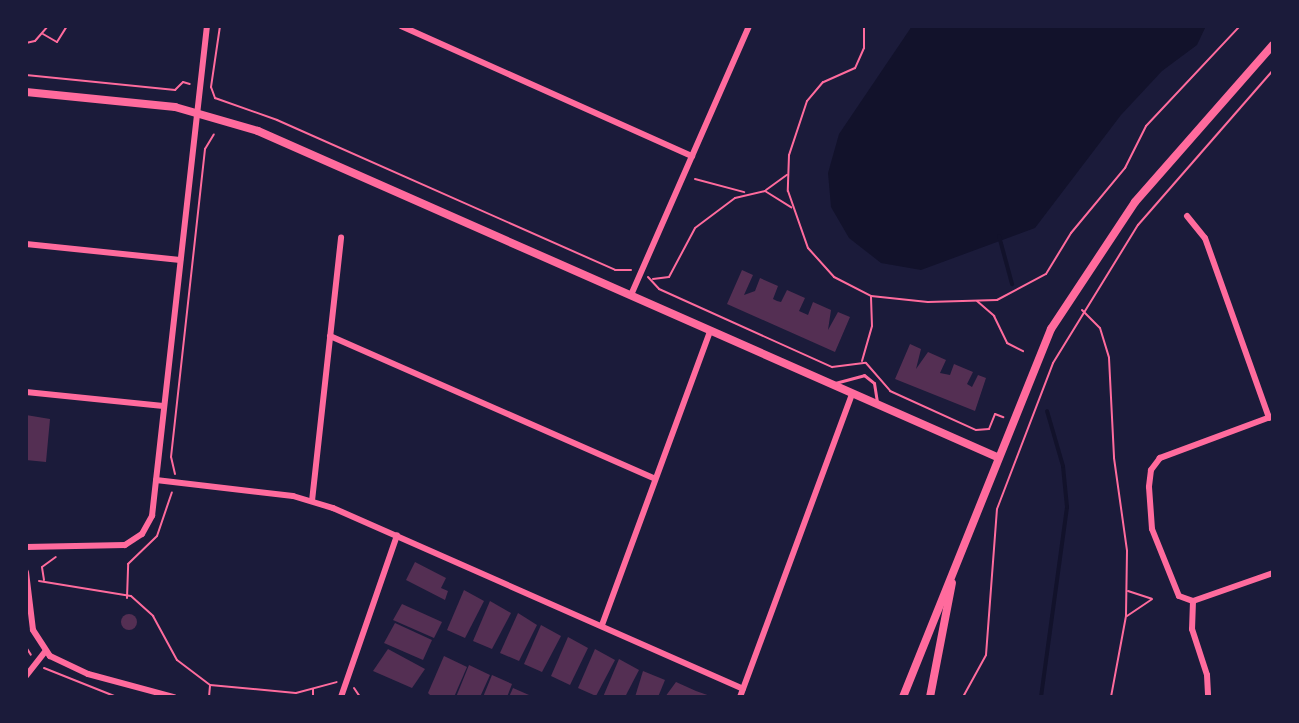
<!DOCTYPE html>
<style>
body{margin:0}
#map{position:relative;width:1299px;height:723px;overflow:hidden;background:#1b1b3a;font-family:"Fira Sans Condensed",sans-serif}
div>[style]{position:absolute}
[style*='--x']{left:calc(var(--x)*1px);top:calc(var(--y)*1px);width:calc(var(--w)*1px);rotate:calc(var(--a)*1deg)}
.water>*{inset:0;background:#12122b}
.stream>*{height:4px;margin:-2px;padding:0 2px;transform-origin:2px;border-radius:2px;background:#12122b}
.building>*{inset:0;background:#542f53}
.round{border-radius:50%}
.path>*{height:2px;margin:-1px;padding:0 1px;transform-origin:1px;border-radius:1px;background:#ff6b9d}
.service>*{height:3px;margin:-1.5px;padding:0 1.5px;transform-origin:1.5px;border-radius:1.5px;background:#ff6b9d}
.minor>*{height:6px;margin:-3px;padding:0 3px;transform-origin:3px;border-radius:3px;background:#ff6b9d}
.tertiary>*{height:8px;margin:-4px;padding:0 4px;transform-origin:4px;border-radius:4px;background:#ff6b9d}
span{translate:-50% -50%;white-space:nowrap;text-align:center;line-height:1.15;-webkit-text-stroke:6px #1b1b3a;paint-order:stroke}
.frame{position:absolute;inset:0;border:28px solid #1b1b3a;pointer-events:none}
</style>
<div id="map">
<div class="water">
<div style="clip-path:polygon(912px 26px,1206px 26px,1197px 45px,1162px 71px,1121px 115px,1035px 228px,921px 270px,881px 263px,849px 238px,831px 207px,828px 173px,839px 134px)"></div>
</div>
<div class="stream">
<div style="--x:999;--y:236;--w:50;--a:74.8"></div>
<div style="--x:1041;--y:697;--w:192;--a:-82.2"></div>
<div style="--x:1067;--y:507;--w:41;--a:-95.6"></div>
<div style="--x:1063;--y:466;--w:57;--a:-106.2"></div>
</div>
<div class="building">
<div style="clip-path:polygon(742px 270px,753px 275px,744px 295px,755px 291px,760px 278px,778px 286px,773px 299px,777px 301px,781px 302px,787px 290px,805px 298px,799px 311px,808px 315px,813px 302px,831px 310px,828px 330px,838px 312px,850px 317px,835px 352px,727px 304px)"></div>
<div style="clip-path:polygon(910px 344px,921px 349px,916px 369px,928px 352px,946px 360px,940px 373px,950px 375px,954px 364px,973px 372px,967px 384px,972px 387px,978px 375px,986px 378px,975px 411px,895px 379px)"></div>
<div style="clip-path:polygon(26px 415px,50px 419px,46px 462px,26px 460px)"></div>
<div style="clip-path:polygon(415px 562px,446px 578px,441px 588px,448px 591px,445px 600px,406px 580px)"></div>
<div style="clip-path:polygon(464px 590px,484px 601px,465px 638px,447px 630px)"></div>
<div style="clip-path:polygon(490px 601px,511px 613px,492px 649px,473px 641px)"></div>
<div style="clip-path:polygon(402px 604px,442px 622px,434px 638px,393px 620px)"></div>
<div style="clip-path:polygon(518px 613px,537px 625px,519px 661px,500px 653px)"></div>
<div class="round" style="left:121px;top:614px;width:16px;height:16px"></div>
<div style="clip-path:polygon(395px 623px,432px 640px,423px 660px,384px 643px)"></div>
<div style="clip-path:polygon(541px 625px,561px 636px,542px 672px,524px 664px)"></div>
<div style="clip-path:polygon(568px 637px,588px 648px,570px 685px,551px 676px)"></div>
<div style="clip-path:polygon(388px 649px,425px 669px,412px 688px,373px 671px)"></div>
<div style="clip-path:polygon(595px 649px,615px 660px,596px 696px,578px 688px)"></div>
<div style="clip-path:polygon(444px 656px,467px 667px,454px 697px,432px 697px,428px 693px)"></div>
<div style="clip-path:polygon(619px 659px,639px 670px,625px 697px,603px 697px)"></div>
<div style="clip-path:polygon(469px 665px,490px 675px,480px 697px,456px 697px)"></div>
<div style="clip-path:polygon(643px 671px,665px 680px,658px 697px,635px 697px)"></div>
<div style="clip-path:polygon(492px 675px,512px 684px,507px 697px,483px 697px)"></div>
<div style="clip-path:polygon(676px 682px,696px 691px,713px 697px,665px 697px)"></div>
<div style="clip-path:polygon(513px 688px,529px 695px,528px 697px,509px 697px)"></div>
</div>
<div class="path">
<div style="--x:220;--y:26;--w:62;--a:98.4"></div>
<div style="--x:211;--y:87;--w:12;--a:70"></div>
<div style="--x:215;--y:98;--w:66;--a:19.5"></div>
<div style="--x:277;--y:120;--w:370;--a:23.9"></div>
<div style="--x:615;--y:270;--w:16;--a:0"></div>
<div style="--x:864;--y:26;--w:22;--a:90"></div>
<div style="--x:864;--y:48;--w:22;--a:114"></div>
<div style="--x:855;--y:68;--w:35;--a:156"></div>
<div style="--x:823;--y:82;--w:25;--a:130"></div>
<div style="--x:807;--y:101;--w:57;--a:108.4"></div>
<div style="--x:789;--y:155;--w:36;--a:92"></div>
<div style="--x:788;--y:191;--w:60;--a:70.7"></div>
<div style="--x:808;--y:248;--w:39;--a:48"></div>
<div style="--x:834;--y:277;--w:42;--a:27.2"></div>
<div style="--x:871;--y:296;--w:57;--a:6"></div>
<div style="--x:928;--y:302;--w:69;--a:-1.7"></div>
<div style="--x:997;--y:300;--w:55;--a:-28"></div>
<div style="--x:1046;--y:274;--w:48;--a:-58.6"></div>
<div style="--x:1071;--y:233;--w:85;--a:-50.3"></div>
<div style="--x:1125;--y:168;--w:47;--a:-63.4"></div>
<div style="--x:1146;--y:126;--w:137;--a:-46.8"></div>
<div style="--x:43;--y:34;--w:16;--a:30"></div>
<div style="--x:57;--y:42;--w:19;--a:-58"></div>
<div style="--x:26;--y:43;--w:9;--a:-13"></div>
<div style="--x:35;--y:41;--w:20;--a:-49"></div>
<div style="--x:26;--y:75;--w:150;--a:5.7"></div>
<div style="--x:175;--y:90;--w:11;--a:-45"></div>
<div style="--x:183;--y:82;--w:7;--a:16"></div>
<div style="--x:695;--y:179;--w:51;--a:14.9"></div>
<div style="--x:766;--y:190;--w:26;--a:-36"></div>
<div style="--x:648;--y:277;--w:16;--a:47"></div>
<div style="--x:659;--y:289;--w:190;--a:24.3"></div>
<div style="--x:832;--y:367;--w:34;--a:-7"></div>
<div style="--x:866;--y:363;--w:37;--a:49"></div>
<div style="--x:890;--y:391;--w:94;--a:24.4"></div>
<div style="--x:976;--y:430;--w:13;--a:-4"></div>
<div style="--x:989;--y:429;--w:16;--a:-68"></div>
<div style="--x:995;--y:414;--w:9;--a:21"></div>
<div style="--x:653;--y:279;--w:16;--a:-7"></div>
<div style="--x:669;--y:277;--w:55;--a:-62"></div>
<div style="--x:695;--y:228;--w:50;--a:-36.9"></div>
<div style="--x:735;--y:198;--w:31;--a:-13"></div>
<div style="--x:765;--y:191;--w:31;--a:32"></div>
<div style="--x:977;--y:301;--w:23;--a:41"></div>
<div style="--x:994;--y:316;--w:30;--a:64"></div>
<div style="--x:1007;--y:343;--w:18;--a:27"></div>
<div style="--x:1082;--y:310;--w:25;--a:45"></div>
<div style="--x:1100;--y:328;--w:31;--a:73"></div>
<div style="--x:1109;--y:358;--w:100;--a:87.1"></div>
<div style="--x:1114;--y:458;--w:94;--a:82"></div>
<div style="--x:1127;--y:551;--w:65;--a:90.9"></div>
<div style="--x:1126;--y:616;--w:82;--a:100.5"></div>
<div style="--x:862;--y:361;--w:36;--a:-74"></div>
<div style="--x:872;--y:326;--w:29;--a:-92"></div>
<div style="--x:175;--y:474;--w:17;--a:-103"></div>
<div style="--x:171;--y:457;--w:310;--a:-83.7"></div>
<div style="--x:205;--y:149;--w:17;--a:-59"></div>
<div style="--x:44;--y:580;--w:13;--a:-99"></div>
<div style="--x:42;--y:567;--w:17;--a:-36"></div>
<div style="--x:39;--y:581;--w:93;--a:9.3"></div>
<div style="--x:131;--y:596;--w:30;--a:42"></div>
<div style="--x:153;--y:616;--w:50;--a:61.4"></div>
<div style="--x:177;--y:660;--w:41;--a:37.1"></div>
<div style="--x:210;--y:685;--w:86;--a:5.3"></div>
<div style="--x:296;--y:693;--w:42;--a:-15"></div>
<div style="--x:1128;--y:591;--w:25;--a:18"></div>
<div style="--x:127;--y:598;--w:34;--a:-88"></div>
<div style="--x:128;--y:564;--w:40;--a:-44"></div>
<div style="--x:157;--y:536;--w:46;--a:-71.2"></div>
<div style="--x:1127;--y:616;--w:30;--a:-34"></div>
<div style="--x:26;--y:647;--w:9;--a:58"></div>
<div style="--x:44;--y:668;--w:79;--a:21.7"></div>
<div style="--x:354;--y:688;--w:11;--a:56"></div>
<div style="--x:209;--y:697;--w:11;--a:-85"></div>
<div style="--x:313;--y:697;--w:8;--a:-90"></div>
<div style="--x:963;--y:697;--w:48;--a:-61.3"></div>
<div style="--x:986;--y:655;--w:146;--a:-85.7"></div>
<div style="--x:997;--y:509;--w:156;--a:-69"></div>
<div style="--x:1053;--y:363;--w:162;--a:-58.4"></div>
<div style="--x:1138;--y:225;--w:206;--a:-48.9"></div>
</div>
<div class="service">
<div style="--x:835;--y:383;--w:30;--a:-15"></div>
<div style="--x:864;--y:375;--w:13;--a:39"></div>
<div style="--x:874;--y:383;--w:20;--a:81"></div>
</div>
<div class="minor">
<div style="--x:401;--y:26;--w:319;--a:24.1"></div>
<div style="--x:1187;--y:216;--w:28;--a:51"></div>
<div style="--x:1205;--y:238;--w:191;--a:70.4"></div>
<div style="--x:26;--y:244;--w:155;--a:5.9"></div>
<div style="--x:631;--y:295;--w:294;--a:-66.3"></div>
<div style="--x:330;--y:336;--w:355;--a:23.7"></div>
<div style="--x:26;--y:392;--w:138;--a:5.8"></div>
<div style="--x:1273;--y:416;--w:121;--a:159.6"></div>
<div style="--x:1160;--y:458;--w:15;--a:127"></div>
<div style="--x:1151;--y:470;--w:17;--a:97"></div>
<div style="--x:1149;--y:487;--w:42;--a:85.9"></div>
<div style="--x:1152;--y:529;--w:72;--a:68.1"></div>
<div style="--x:1179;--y:596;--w:15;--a:20"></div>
<div style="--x:1193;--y:601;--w:85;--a:-19.3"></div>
<div style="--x:156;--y:480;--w:138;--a:6.7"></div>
<div style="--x:293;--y:496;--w:42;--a:16.7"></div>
<div style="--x:333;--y:508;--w:448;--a:23.8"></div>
<div style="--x:312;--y:501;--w:265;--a:-83.7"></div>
<div style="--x:26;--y:547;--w:99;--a:-1.2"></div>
<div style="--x:125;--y:545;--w:20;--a:-33"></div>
<div style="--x:142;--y:534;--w:21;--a:-61"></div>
<div style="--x:152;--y:516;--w:493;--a:-83.6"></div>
<div style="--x:26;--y:572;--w:58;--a:83.1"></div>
<div style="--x:33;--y:630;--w:31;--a:57"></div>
<div style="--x:50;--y:656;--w:42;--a:25.3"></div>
<div style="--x:88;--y:674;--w:89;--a:15"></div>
<div style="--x:1193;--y:601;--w:28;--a:92"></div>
<div style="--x:1192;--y:629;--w:48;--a:71.9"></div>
<div style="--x:1207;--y:675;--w:22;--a:87"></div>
<div style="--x:602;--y:625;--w:313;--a:-69.8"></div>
<div style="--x:26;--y:676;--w:31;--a:-52"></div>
<div style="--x:341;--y:697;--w:171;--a:-70.9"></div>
<div style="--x:740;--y:697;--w:323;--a:-69.7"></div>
</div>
<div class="tertiary">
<div style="--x:26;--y:92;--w:150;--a:5.7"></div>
<div style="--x:175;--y:107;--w:86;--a:16.1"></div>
<div style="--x:258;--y:131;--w:808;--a:23.8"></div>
<div style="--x:903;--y:697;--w:397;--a:-68.1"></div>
<div style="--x:1051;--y:329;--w:152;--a:-56.5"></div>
<div style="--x:1135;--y:202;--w:209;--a:-48.7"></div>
<div style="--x:930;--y:697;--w:116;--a:-79.1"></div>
</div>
<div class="frame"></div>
</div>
